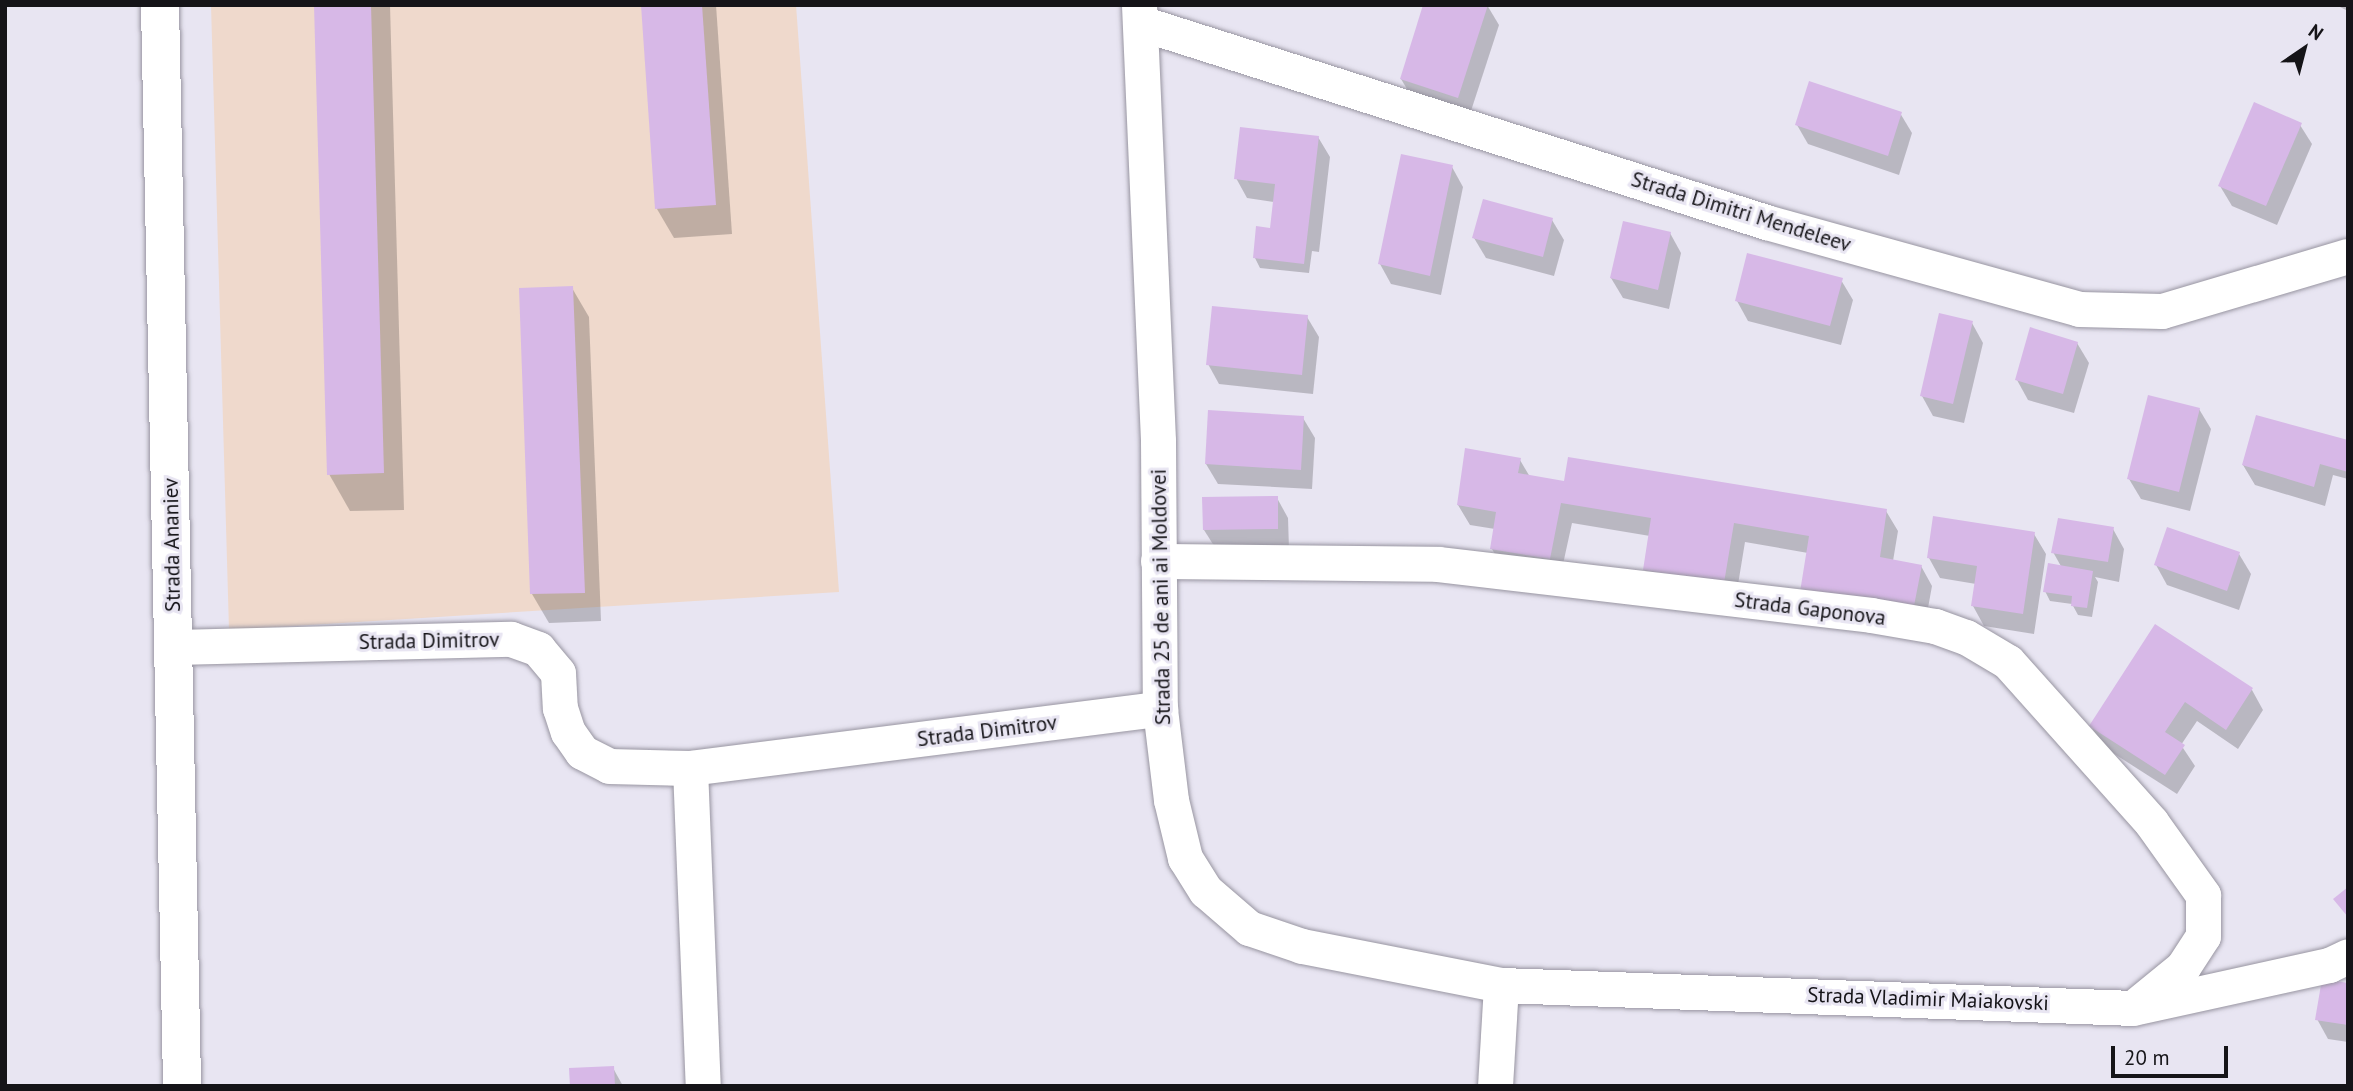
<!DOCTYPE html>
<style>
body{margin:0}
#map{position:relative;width:2353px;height:1091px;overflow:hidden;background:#e8e5f2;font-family:"PT Sans",sans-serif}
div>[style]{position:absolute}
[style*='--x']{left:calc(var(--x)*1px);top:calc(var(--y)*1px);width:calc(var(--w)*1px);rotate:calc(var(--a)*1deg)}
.industrial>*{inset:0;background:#efd9cc}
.shadow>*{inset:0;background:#0003}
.building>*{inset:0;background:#d7b8e7}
.roads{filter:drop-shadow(0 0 2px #9895a1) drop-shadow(0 0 2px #9895a1)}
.street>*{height:35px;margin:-17.5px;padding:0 17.5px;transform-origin:17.5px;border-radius:17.5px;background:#fff}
.secondary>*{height:38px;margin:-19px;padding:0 19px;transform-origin:19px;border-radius:19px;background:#fff}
span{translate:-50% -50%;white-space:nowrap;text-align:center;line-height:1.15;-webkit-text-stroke:6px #e8e5f2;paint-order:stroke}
.street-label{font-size:21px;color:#151418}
.frame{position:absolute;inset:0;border:7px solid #151418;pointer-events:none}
.north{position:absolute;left:2269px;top:14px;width:70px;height:70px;-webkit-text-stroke:5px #e8e5f2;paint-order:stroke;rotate:35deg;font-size:19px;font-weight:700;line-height:28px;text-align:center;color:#151418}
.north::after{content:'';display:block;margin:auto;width:24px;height:32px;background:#151418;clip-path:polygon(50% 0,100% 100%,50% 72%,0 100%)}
.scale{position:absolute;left:2111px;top:1046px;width:117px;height:32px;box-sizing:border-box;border:4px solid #151418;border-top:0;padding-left:9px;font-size:21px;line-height:24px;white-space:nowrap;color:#151418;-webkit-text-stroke:5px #e8e5f2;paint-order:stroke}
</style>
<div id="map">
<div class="industrial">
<div style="clip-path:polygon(211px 5px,796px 5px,839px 592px,229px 630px)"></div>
</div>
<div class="shadow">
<div style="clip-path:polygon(316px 5px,390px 5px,404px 510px,350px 511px,329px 474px)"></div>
<div style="clip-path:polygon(643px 5px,716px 5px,732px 234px,674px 238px,657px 209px)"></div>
<div style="clip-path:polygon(1487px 5px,1499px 25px,1469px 117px,1413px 99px,1401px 79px)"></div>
<div style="clip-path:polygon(2348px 5px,2348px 11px,2336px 5px)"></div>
<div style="clip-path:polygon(1900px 113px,1912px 133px,1899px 175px,1808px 144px,1797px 125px)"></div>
<div style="clip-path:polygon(2300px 125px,2312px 144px,2277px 225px,2232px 206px,2220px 186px)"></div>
<div style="clip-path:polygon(1318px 137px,1330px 157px,1319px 252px,1312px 251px,1309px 273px,1260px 268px,1255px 258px,1273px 230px,1274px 202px,1247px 198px,1236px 178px)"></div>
<div style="clip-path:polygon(1452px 167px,1463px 187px,1441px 295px,1391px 284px,1380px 264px)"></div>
<div style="clip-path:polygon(1552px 220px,1564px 240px,1554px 276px,1486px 258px,1474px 238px)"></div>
<div style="clip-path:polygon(1670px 233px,1681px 253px,1669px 309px,1623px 298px,1611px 278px)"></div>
<div style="clip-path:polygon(1841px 280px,1853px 300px,1841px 345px,1748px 321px,1737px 301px)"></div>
<div style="clip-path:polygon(572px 288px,589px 317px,601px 621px,549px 623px,532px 594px,521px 290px)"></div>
<div style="clip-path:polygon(1307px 317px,1319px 337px,1313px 394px,1219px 384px,1208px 364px)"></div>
<div style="clip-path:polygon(1972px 323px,1983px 343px,1964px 423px,1933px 416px,1922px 396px)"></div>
<div style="clip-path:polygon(2077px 343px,2089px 363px,2074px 413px,2028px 400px,2017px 380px)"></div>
<div style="clip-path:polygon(2199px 409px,2211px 429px,2190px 511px,2141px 499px,2129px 479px)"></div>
<div style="clip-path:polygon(1303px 418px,1315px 438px,1312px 489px,1218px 484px,1206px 464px)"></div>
<div style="clip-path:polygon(2348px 442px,2348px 479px,2333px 475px,2325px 506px,2255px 485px,2243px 465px)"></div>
<div style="clip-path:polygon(1520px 460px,1530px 477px,1566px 483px,1886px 511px,1898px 531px,1893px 561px,1921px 566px,1932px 586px,1924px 630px,1808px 553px,1745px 542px,1735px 603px,1656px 590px,1645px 570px,1650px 536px,1572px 523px,1560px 578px,1503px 569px,1492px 549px,1495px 529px,1470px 525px,1458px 505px)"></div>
<div style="clip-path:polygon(1277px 498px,1288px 518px,1289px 549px,1216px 549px,1204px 530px)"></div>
<div style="clip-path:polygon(2113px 529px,2124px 549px,2119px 582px,2095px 577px,2098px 582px,2092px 617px,2078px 615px,2072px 604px,2050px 601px,2045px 591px,2062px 568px,2053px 552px)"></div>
<div style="clip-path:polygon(2034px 534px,2046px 554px,2034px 634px,1984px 626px,1973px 606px,1976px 584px,1940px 578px,1929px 558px)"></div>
<div style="clip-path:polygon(2239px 554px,2251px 574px,2239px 610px,2167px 585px,2156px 565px)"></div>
<div style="clip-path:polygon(2156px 627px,2252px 690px,2263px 710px,2238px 749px,2197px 721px,2181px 745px,2195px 766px,2177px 794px,2102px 746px,2091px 726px)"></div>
<div style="clip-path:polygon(2348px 985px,2348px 1042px,2328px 1039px,2317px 1019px)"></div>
<div style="clip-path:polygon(613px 1068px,623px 1086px,572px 1086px)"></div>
</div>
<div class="building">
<div style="clip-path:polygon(314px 5px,371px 5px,384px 473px,327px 475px)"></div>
<div style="clip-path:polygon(641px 5px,702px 5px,716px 205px,655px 209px)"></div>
<div style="clip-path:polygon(1423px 5px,1488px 5px,1458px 98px,1400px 79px)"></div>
<div style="clip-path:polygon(1809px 81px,1902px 112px,1888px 156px,1795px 125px)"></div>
<div style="clip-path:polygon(2254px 102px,2302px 123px,2266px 206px,2218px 186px)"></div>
<div style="clip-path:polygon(1240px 127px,1319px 136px,1304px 264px,1253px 258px,1256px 226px,1270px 228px,1275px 184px,1234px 179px)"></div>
<div style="clip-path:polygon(1401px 154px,1453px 165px,1430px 276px,1378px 264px)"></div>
<div style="clip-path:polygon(1483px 199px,1553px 218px,1543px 257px,1472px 238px)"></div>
<div style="clip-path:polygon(1623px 221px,1671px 232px,1658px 290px,1610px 278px)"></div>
<div style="clip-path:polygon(1747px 253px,1843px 278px,1830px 326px,1735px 301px)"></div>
<div style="clip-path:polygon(573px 286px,585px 593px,530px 594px,519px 288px)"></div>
<div style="clip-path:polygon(1212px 306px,1308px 315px,1302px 375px,1206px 365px)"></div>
<div style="clip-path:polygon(1939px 313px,1973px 321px,1953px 404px,1920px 396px)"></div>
<div style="clip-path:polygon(2030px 327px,2078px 342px,2063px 394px,2015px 380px)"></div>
<div style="clip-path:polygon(2148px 395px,2200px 408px,2179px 492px,2127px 479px)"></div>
<div style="clip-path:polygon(1208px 410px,1304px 416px,1301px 470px,1205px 464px)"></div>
<div style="clip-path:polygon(2256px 415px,2348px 440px,2348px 472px,2320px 464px,2314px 487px,2242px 465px)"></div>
<div style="clip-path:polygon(1465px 448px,1521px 458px,1518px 473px,1564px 481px,1568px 457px,1887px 509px,1880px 557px,1922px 565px,1913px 611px,1800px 592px,1809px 536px,1734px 523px,1724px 583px,1643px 570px,1651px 518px,1561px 503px,1550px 559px,1490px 549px,1496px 512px,1457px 505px)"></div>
<div style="clip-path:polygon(1278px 496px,1278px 529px,1203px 530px,1202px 497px)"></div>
<div style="clip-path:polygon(1933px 516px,2035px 532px,2023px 614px,1971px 606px,1977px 566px,1927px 558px)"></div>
<div style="clip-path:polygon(2058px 518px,2114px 527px,2108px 562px,2051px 553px)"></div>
<div style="clip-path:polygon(2167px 527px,2240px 552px,2227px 591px,2154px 565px)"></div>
<div style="clip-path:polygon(2048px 563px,2093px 571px,2087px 608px,2071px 606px,2072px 596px,2043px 592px)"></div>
<div style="clip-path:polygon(2155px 624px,2253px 688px,2226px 730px,2185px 702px,2165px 732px,2185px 745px,2165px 775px,2089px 726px)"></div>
<div style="clip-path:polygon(2348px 887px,2348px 917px,2333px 899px)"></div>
<div style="clip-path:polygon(2322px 979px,2348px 983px,2348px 1025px,2315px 1020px)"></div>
<div style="clip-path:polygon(614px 1066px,615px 1086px,570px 1086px,569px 1068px)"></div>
</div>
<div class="roads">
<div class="street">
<div style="--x:1139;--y:5;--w:436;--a:87.5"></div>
<div style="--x:1158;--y:441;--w:268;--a:89.6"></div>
<div style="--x:1160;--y:709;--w:92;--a:83.1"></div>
<div style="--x:1171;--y:800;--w:60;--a:76.4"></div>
<div style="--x:1185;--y:858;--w:39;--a:58"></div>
<div style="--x:1206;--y:891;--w:57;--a:40.7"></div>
<div style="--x:1249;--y:928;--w:56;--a:18.8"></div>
<div style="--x:1302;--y:946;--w:203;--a:11.1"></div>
<div style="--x:1501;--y:985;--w:632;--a:2.08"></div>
<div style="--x:2133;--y:1008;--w:201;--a:-12.4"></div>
<div style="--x:2329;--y:965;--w:21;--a:-25"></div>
<div style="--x:1141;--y:23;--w:656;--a:17.66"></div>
<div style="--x:1766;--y:222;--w:325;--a:15.5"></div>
<div style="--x:2079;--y:309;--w:83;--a:1.4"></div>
<div style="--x:2162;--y:311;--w:194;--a:-16.5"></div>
<div style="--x:1158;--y:561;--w:280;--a:0.6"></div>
<div style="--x:1438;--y:564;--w:436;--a:6.7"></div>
<div style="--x:1871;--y:615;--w:65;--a:9.8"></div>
<div style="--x:1935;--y:626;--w:33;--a:20"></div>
<div style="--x:1966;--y:637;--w:49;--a:30.8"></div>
<div style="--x:2008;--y:662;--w:215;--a:48.2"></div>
<div style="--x:2151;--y:822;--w:90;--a:54.5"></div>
<div style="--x:2203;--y:895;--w:41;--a:90"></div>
<div style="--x:2203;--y:936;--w:37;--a:123"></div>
<div style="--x:2183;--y:967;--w:57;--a:140.7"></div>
<div style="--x:175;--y:647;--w:336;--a:-1.4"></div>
<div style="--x:511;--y:639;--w:29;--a:20"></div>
<div style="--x:538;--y:649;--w:31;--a:50"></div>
<div style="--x:558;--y:673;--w:35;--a:87"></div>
<div style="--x:560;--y:708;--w:25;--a:72"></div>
<div style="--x:568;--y:732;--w:24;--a:55"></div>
<div style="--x:582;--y:752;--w:30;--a:27"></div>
<div style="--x:609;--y:766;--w:81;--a:1.4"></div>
<div style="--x:690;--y:768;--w:474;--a:-7.2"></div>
<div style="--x:690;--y:768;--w:318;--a:87.7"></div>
<div style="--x:1495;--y:1086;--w:101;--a:-86.6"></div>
</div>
<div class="secondary">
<div style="--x:160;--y:5;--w:1081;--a:88.83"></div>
</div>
</div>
<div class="street-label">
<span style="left:1741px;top:212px;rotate:17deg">Strada Dimitri Mendeleev</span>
<span style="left:172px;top:545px;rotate:-91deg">Strada Ananiev</span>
<span style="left:1161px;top:597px;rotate:-91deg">Strada 25 de ani ai Moldovei</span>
<span style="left:1810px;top:609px;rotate:7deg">Strada Gaponova</span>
<span style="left:429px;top:641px;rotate:-1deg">Strada Dimitrov</span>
<span style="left:987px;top:731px;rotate:-7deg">Strada Dimitrov</span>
<span style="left:1928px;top:999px;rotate:2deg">Strada Vladimir Maiakovski</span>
</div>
<div class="frame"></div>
<div class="north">N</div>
<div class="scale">20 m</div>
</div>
